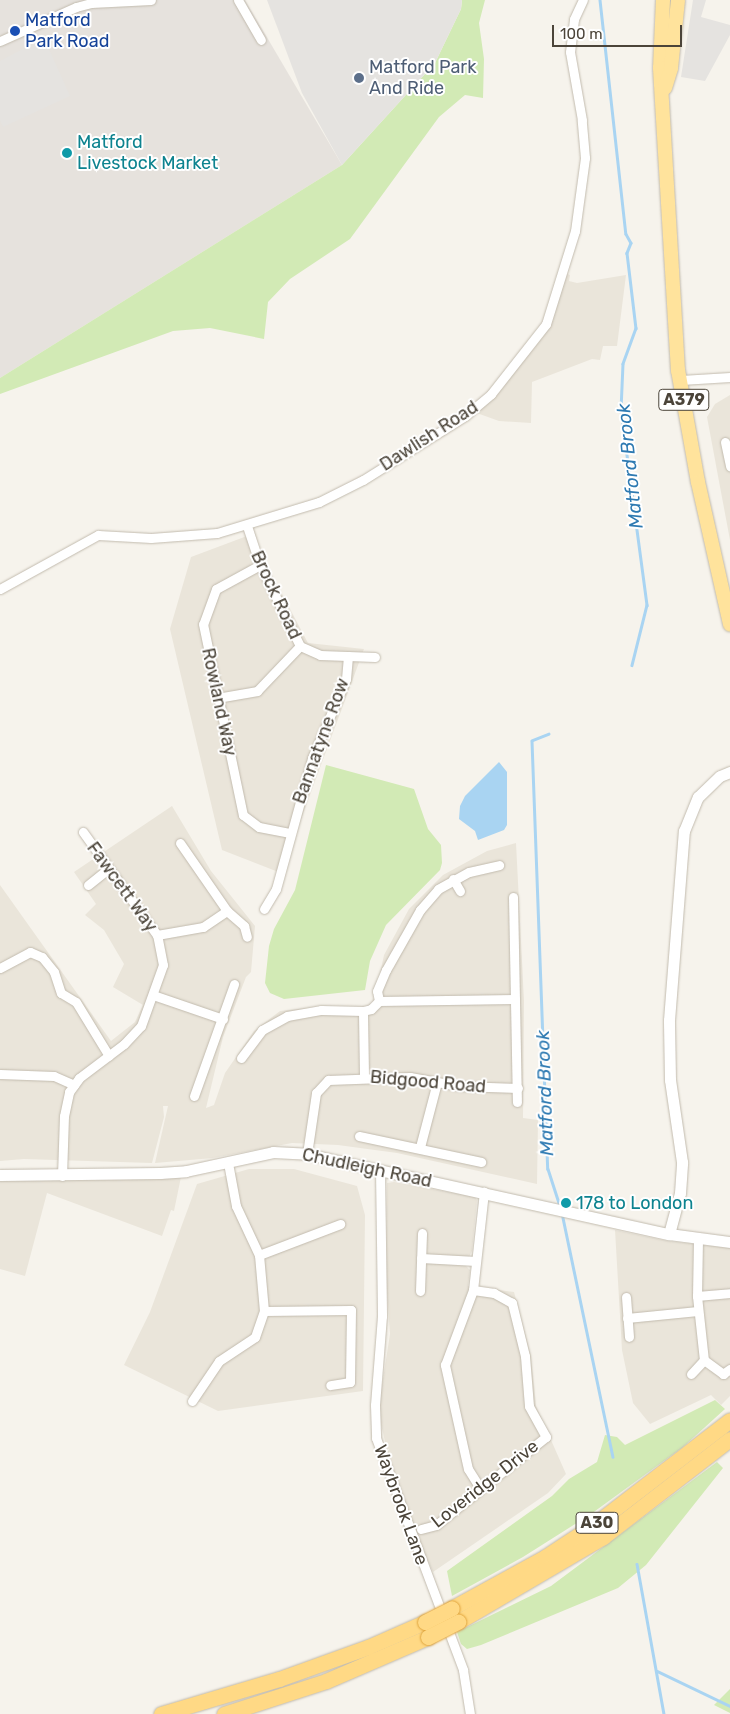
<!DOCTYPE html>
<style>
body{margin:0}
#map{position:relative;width:730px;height:1714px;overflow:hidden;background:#f6f3ec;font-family:Rubik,sans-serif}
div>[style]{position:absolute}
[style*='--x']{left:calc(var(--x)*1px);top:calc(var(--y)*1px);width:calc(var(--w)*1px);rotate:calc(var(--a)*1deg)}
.residential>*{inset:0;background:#eae5da}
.industrial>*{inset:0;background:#e6e2dd}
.green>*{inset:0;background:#d2eab5}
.parking>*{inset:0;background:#e5e3e0}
.water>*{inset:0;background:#a9d4f2}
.stream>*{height:2.5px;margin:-1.25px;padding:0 1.25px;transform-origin:1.25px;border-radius:1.25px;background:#a9d4f2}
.roads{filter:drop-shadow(0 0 1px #c2bbae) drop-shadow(0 0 1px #c2bbae)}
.minor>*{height:9px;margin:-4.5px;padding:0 4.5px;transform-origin:4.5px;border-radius:4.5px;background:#fff}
.tertiary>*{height:11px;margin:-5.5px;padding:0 5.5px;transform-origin:5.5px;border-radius:5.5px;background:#fff}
.primary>*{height:14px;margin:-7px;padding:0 7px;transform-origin:7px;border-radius:7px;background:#ffe39c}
.trunk>*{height:15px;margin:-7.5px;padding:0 7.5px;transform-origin:7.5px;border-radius:7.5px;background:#ffd985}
.bridges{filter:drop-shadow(0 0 1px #e0a43c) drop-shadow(0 0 1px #e0a43c)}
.trunk-bridge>*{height:15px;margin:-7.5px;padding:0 7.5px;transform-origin:7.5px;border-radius:7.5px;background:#ffd985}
.dots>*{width:14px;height:14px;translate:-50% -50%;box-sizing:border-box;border:2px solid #fff;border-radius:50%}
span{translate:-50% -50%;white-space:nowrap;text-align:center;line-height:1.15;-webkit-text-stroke:4px #fff;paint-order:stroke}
.shield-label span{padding:1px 4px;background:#fff;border:1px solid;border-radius:4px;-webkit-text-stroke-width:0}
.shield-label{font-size:16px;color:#4b4439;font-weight:700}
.transit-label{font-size:18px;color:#164399}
.left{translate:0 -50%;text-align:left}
.service-label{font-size:18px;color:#4e5e75}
.culture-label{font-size:18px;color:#0d838f}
.street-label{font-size:18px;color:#4b4439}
.water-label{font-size:19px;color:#2e7ab2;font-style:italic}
.scale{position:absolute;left:552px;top:25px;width:130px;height:22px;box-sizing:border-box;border:2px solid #4b4439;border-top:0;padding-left:6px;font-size:15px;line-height:18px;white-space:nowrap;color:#4b4439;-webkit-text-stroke:4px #fff;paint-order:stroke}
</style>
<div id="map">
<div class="residential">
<div style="clip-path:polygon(567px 274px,570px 275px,569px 281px,577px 283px,626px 275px,617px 346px,603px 346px,600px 360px,592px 359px,532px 382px,531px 423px,499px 421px,474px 412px,500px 389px,535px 347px,555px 311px)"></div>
<div style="clip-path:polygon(730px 395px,730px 540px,707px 417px,715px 404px)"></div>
<div style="clip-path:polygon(255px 533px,258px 549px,308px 643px,364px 649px,281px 873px,222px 850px,170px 629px,191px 557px)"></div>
<div style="clip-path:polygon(172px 806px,211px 871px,255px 926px,251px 972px,246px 977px,223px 1037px,206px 1108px,214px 1105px,225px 1073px,254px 1031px,280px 1011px,316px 1007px,365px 1007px,374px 1002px,384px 955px,409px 909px,443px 875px,487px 851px,516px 843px,524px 1001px,523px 1118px,538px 1120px,537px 1184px,397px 1153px,338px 1145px,292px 1143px,213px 1158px,155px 1163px,168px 1106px,163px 1106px,164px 1117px,152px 1163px,24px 1159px,0 1161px,0 885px,111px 1041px,135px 1022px,143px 1005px,113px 987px,124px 964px,104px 930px,85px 915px,96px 904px,74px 872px)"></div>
<div style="clip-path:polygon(249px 1169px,294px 1169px,357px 1186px,365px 1215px,363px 1391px,218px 1411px,124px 1365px,150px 1312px,197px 1184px)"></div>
<div style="clip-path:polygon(181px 1177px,174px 1211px,171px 1210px,162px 1236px,47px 1193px,25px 1276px,0 1269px,0 1179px,107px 1180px)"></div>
<div style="clip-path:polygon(394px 1182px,475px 1197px,477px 1200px,472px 1251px,465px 1265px,470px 1270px,468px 1286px,514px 1292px,531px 1356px,536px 1406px,566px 1474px,548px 1493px,433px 1572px,404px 1507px,390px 1463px,378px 1411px,390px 1334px,386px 1275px,387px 1183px)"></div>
<div style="clip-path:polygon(615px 1230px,667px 1241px,730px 1248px,730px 1396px,721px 1405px,711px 1395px,650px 1424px,633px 1403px,622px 1350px)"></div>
</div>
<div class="industrial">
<div style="clip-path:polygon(0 0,245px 0,342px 165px,0 378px)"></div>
</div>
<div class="green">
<div style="clip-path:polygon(462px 0,485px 0,479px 23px,484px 59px,483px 98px,465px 95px,439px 117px,350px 239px,290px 279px,268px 302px,264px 339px,210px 328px,173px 331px,0 394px,0 378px,342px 165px,435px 63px,461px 9px)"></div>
<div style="clip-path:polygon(326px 765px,414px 789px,428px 829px,441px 845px,442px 863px,440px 870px,386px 925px,370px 961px,365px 990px,284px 999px,270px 993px,265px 983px,269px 946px,274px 929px,295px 890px)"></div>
<div style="clip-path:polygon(715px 1400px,725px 1409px,683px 1447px,591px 1514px,523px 1557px,452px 1596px,447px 1571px,552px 1496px,569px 1479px,597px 1462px,605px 1435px,617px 1437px,625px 1445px)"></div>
<div style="clip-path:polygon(717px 1462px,723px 1468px,646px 1565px,618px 1588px,481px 1645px,467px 1649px,461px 1644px,457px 1632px,551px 1586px)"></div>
<div style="clip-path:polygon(730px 1689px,730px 1713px,714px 1705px)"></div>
</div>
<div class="parking">
<div style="clip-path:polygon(267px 0,462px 0,461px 9px,435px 63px,342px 165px,302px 93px)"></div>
<div style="clip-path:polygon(693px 0,706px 0,701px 17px,730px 25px,730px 35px,705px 81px,681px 77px)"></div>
<div style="clip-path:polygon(44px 38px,70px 96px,3px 127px,0 120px,0 61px)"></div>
</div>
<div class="water">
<div style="clip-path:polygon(499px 762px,507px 772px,507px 825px,504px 830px,478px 840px,475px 831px,459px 819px,460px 806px,465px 796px)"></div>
</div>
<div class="stream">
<div style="--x:600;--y:0;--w:235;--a:83.7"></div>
<div style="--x:626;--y:234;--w:10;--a:61"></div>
<div style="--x:631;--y:243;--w:11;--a:112"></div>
<div style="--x:627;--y:253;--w:76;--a:83.2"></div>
<div style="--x:636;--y:328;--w:38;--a:110"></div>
<div style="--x:623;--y:364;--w:46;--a:92.5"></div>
<div style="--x:621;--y:410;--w:197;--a:82.4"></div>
<div style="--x:647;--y:605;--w:62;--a:104"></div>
<div style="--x:549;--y:734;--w:18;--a:158"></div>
<div style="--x:532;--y:741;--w:428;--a:87.9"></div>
<div style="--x:548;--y:1169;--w:38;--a:72"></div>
<div style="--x:562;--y:1213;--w:249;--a:78.2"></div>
<div style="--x:637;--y:1564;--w:152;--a:79.8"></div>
<div style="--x:657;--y:1671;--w:81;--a:25.6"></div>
</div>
<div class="roads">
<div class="minor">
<div style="--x:238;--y:0;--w:46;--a:60.1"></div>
<div style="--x:0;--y:41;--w:83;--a:-24.1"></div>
<div style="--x:76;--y:7;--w:16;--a:-15"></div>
<div style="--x:91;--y:3;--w:60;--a:-2.9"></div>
<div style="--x:681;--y:380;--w:49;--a:-3.5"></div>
<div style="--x:725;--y:442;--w:25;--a:78"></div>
<div style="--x:247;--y:526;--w:41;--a:71.6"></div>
<div style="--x:260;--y:565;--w:90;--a:63.7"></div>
<div style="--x:300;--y:646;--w:22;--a:24"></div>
<div style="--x:320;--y:655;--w:55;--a:2.1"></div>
<div style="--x:260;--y:565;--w:50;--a:151.4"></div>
<div style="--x:216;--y:589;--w:37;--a:110"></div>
<div style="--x:203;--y:624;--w:195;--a:78.2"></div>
<div style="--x:243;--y:815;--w:20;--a:37"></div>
<div style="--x:259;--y:827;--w:32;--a:11"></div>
<div style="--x:0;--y:589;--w:112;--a:-28.9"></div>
<div style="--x:98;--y:535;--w:53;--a:3.2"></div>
<div style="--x:151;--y:538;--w:66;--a:-4.3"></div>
<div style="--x:217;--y:533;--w:107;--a:-16.9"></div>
<div style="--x:319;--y:502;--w:49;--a:-26.6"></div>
<div style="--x:363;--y:480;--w:120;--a:-32.1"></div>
<div style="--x:465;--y:416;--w:34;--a:-40"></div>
<div style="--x:491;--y:394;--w:89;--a:-51.8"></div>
<div style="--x:546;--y:324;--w:97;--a:-72.7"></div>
<div style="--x:575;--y:231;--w:74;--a:-82.2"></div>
<div style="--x:585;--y:158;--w:38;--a:-95"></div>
<div style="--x:582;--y:120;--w:69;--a:-100"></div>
<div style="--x:570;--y:52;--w:33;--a:-83"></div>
<div style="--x:574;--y:19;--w:21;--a:-65"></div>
<div style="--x:217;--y:698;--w:41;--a:-9.9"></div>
<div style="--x:257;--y:691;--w:62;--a:-46.3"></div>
<div style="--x:180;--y:843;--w:83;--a:55.3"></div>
<div style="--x:227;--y:911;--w:23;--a:41"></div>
<div style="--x:244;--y:926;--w:11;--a:75"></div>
<div style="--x:453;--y:879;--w:14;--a:60"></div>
<div style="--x:88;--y:885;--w:26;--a:-39"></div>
<div style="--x:513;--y:897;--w:205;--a:88.9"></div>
<div style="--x:264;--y:909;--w:23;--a:-59"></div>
<div style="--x:276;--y:889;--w:136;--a:-74.6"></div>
<div style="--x:312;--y:758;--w:86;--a:-66.7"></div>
<div style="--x:346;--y:679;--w:23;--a:-85"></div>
<div style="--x:157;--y:935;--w:47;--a:-9.9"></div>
<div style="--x:203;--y:927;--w:29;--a:-34"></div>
<div style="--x:0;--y:968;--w:34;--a:-28"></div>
<div style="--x:30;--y:952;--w:13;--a:23"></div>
<div style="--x:42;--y:957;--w:19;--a:51"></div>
<div style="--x:54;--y:972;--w:22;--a:72"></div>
<div style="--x:61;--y:993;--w:17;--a:31"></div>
<div style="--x:76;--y:1002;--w:63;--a:58.6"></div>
<div style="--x:153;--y:995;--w:74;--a:18.9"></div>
<div style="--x:379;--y:1001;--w:10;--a:-101"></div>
<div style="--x:377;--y:991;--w:23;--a:-67"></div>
<div style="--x:386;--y:970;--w:69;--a:-60.5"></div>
<div style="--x:420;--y:910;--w:28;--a:-49"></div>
<div style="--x:438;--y:889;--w:35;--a:-29"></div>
<div style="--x:469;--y:872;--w:31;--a:-13"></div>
<div style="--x:241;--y:1058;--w:35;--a:-53"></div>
<div style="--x:262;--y:1030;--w:29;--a:-29"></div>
<div style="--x:287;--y:1016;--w:35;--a:-10"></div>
<div style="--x:321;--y:1010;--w:42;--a:1.4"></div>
<div style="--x:0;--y:1074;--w:54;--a:2.1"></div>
<div style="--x:54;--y:1076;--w:22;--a:24"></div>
<div style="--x:364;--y:1076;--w:65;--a:-90.9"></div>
<div style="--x:363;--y:1011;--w:8;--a:-14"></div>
<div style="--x:371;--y:1009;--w:11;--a:-45"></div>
<div style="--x:379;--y:1001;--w:136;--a:-0.8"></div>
<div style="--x:194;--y:1096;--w:119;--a:-70.3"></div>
<div style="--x:359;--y:1136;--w:125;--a:12"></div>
<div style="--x:420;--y:1147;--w:67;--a:-75.3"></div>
<div style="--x:307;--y:1154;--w:62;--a:-81.6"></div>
<div style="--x:316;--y:1093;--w:18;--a:-47"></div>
<div style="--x:328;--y:1080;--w:82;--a:-2.1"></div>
<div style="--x:410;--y:1077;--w:50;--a:10.4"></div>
<div style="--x:459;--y:1086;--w:59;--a:1.9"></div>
<div style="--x:380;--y:1170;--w:146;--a:89.2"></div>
<div style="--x:382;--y:1316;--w:89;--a:94.5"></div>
<div style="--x:375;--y:1405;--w:33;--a:88"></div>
<div style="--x:376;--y:1438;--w:248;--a:69.4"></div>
<div style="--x:463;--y:1670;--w:45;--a:81"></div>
<div style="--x:62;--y:1176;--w:60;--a:-88.1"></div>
<div style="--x:64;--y:1116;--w:25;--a:-78"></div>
<div style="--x:69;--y:1092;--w:17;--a:-54"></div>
<div style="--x:79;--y:1078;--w:56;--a:-37.1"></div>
<div style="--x:124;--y:1044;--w:25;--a:-47"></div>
<div style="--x:141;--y:1026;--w:65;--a:-70.2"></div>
<div style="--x:163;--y:965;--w:31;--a:-101"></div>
<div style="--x:157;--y:935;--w:127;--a:-125.7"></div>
<div style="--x:698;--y:1239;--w:57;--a:91"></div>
<div style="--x:697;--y:1296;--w:64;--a:83.8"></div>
<div style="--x:259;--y:1255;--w:87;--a:-20.9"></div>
<div style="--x:421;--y:1258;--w:55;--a:3.1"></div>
<div style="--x:420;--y:1291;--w:58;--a:-88"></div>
<div style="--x:697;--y:1296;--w:33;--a:-5"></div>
<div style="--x:626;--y:1297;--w:40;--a:85.7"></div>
<div style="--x:264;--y:1311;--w:87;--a:-0.7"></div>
<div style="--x:351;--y:1310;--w:72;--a:90.8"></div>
<div style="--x:350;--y:1382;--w:20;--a:171"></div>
<div style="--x:627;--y:1318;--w:71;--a:-5.6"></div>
<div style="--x:691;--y:1374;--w:19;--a:-47"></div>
<div style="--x:704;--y:1360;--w:24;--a:36"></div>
<div style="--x:723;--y:1374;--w:9;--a:-36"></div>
<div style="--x:192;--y:1401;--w:48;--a:-56"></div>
<div style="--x:219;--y:1361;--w:43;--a:-33.7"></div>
<div style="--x:255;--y:1337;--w:28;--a:-71"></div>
<div style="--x:264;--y:1311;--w:56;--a:-95.1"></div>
<div style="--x:259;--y:1255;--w:54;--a:-115.1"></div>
<div style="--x:236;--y:1206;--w:44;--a:-100.5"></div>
<div style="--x:480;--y:1488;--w:22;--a:-122"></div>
<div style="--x:468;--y:1469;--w:107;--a:-102.5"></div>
<div style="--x:445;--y:1365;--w:80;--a:-69.5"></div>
<div style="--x:473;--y:1290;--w:99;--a:-83.6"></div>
<div style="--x:421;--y:1529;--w:16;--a:-15"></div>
<div style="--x:436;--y:1525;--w:141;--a:-38.7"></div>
<div style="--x:546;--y:1437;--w:35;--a:-119"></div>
<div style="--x:529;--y:1406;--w:50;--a:-94.6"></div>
<div style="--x:525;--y:1356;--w:55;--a:-103.8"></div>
<div style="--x:512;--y:1303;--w:21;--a:-151"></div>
<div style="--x:494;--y:1293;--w:21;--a:-172"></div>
</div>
<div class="tertiary">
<div style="--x:0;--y:1175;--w:160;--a:-0.7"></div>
<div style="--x:160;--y:1173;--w:26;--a:-4"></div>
<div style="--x:186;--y:1171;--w:89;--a:-12.3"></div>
<div style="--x:273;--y:1152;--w:34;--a:3"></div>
<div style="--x:307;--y:1154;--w:371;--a:12.5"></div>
<div style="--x:669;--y:1234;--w:62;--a:7.5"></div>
<div style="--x:669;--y:1234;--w:42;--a:-75"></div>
<div style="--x:680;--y:1193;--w:31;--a:-86"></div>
<div style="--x:682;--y:1162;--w:83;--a:-98.3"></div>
<div style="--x:670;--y:1080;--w:60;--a:-91"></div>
<div style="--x:669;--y:1020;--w:190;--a:-85.5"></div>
<div style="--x:684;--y:831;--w:37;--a:-68"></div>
<div style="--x:698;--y:797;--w:30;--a:-44"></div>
<div style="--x:720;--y:776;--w:11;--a:-22"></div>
</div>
<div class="primary">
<div style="--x:663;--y:0;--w:68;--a:92.5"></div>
<div style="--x:660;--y:68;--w:303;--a:86.6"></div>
<div style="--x:678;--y:370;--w:114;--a:79.9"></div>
<div style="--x:698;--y:482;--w:146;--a:77.3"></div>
<div style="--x:665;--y:88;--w:21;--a:-73"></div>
<div style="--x:671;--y:68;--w:68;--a:-84.1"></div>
</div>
<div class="trunk">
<div style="--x:452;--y:1608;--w:106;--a:-28.7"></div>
<div style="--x:545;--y:1557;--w:60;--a:-33.4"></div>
<div style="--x:595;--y:1524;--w:170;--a:-37.6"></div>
<div style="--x:458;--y:1622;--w:168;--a:-30.4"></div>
<div style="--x:603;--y:1537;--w:160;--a:-37.7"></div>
<div style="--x:161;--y:1714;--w:123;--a:-16.5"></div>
<div style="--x:279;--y:1679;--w:95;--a:-19.8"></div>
<div style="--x:368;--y:1647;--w:62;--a:-23.7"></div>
<div style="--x:224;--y:1714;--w:107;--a:-17.9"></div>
<div style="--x:326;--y:1681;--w:111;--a:-23.3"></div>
</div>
</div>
<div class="bridges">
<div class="trunk-bridge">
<div style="--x:425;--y:1622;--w:30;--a:-27"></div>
<div style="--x:428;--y:1637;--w:34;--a:-27"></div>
</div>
</div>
<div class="dots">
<div style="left:15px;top:31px;background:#1a4fb4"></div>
<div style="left:359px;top:78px;background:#5c6f8a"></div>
<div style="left:67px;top:153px;background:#0f9aa8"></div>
<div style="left:566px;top:1203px;background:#0f9aa8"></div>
</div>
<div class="shield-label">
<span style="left:684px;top:400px">A379</span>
<span style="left:597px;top:1523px">A30</span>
</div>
<div class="transit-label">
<span class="left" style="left:25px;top:31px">Matford<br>Park Road</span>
</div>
<div class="service-label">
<span class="left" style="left:369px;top:78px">Matford Park<br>And Ride</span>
</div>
<div class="culture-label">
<span class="left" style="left:77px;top:153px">Matford<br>Livestock Market</span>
<span class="left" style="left:576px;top:1203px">178 to London</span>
</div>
<div class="street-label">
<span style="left:429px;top:436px;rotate:-33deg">Dawlish Road</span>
<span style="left:276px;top:595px;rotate:65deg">Brock Road</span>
<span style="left:219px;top:702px;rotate:78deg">Rowland Way</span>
<span style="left:321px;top:741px;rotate:-70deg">Bannatyne Row</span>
<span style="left:122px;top:887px;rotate:54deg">Fawcett Way</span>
<span style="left:428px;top:1082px;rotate:5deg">Bidgood Road</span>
<span style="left:367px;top:1168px;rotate:12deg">Chudleigh Road</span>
<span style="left:485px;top:1484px;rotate:-38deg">Loveridge Drive</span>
<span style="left:401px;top:1505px;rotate:70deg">Waybrook Lane</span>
</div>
<div class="water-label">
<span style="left:630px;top:466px;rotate:-96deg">Matford Brook</span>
<span style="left:545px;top:1093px;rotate:-92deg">Matford Brook</span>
</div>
<div class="scale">100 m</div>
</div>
